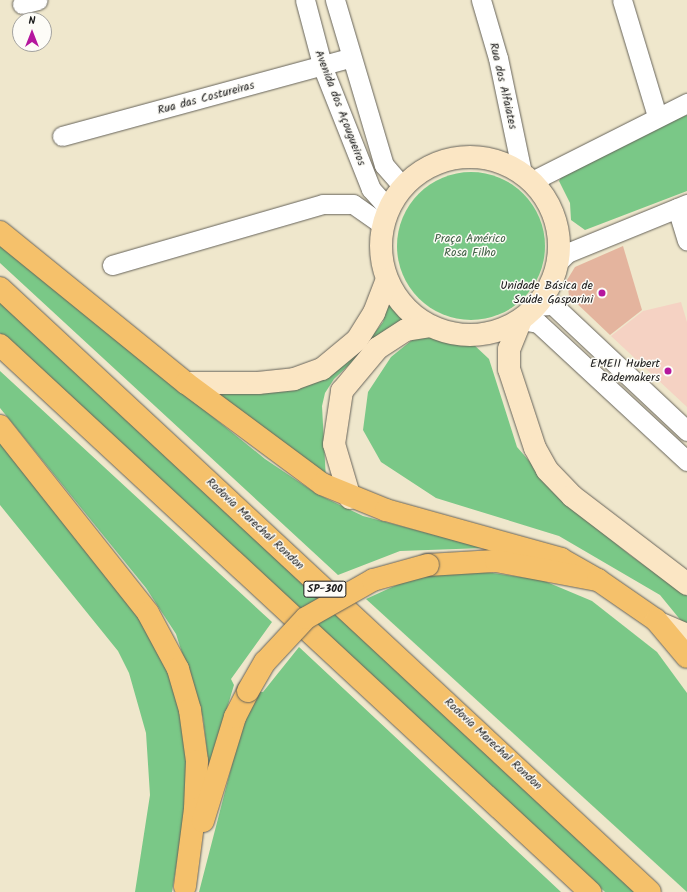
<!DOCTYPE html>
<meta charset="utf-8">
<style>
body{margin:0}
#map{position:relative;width:687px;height:892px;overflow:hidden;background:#efe7cc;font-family:Kalam,sans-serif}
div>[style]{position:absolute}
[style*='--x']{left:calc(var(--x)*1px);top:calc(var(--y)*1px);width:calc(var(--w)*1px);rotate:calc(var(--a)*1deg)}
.built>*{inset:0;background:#f5d2c3}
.green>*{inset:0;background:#7ac887}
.round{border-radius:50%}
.building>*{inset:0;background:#e4b49e}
.roads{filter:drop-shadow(0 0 1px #66635a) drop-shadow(0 0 1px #66635a)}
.street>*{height:19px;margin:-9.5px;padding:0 9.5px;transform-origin:9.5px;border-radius:9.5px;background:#fff}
.secondary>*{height:22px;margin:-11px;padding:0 11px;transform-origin:11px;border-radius:11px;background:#fbe6c4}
.secondary>.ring{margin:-11px;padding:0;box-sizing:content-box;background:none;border:22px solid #fbe6c4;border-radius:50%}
.highway>*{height:22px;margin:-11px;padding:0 11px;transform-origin:11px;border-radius:11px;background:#f5c16b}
.bridges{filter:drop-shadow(0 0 1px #66635a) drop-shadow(0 0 1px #66635a)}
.highway-bridge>*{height:22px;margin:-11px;padding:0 11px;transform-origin:11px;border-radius:11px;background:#f5c16b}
.dots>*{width:11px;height:11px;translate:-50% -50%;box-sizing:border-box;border:2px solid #fdfcf7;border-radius:50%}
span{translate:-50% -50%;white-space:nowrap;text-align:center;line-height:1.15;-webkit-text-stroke:3px #fdfcf7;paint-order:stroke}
.shield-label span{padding:1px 3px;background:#fdfcf7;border:1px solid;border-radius:3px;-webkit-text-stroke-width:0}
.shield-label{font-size:11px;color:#1c1c1c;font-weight:700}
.street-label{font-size:12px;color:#1c1c1c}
.park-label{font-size:12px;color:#426147}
.poi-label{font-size:12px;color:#1c1c1c}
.right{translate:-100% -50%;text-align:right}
.north{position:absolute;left:12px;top:12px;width:40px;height:40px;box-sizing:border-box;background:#fdfcf7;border:1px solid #a3a29f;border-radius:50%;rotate:0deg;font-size:11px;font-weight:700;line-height:16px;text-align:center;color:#1c1c1c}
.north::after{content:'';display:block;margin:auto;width:14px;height:18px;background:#b5179e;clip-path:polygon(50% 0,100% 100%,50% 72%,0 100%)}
</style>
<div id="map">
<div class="built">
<div style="clip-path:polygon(681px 302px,687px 322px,687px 407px,611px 336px,643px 311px)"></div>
</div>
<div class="green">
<div style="clip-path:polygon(687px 115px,687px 191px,585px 230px,571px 220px,570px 203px,559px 181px,570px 162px)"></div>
<div class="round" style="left:397px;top:172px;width:148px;height:148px"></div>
<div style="clip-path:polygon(0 245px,265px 459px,317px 494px,363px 516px,484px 548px,400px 551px,338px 575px,0 263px)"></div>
<div style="clip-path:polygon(390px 294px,415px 321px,366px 349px,334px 379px,325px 393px,322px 406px,326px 480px,216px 393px,365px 345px,383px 322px)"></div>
<div style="clip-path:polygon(0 302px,637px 892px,605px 892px,57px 386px,0 333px)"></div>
<div style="clip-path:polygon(422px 332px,472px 343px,489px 359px,517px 447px,566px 503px,630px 555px,687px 596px,687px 628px,660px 595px,559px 536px,436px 498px,381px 462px,363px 430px,368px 392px,391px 357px)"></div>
<div style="clip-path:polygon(0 371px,272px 622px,231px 679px,234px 685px,209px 768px,203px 718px,176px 634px,146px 588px,0 408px)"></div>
<div style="clip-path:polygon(0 442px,127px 600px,163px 657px,184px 725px,189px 790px,172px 892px,135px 892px,150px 795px,146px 733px,129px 673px,118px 651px,0 505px)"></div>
<div style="clip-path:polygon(486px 572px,542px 580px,592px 601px,657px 652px,687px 693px,687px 892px,366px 599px,412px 578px,434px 574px)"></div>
<div style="clip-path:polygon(299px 647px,561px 892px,199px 892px,243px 722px,258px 692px,263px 692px)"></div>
</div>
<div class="building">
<div style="clip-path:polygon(623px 246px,642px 310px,610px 335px,569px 296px,567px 280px,575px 267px)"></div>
</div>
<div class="roads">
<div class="street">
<div style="--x:305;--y:0;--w:70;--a:75.2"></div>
<div style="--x:323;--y:68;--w:130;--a:68.4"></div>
<div style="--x:371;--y:189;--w:27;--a:48"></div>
<div style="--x:335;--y:0;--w:172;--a:73.5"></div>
<div style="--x:384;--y:165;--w:29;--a:49"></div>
<div style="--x:481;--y:0;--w:60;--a:73.7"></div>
<div style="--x:498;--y:58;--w:117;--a:78.2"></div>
<div style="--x:622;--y:0;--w:121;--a:73.2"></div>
<div style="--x:22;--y:4;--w:16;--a:-14"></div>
<div style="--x:62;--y:136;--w:298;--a:-15.2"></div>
<div style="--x:532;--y:181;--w:174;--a:-26.7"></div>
<div style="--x:677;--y:208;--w:34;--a:73"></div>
<div style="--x:559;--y:261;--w:11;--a:-45"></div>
<div style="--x:567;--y:253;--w:130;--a:-22.2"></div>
<div style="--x:112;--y:265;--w:220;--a:-16.1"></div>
<div style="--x:323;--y:204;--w:30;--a:0"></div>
<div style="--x:353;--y:204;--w:37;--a:35"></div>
<div style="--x:537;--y:306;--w:16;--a:-4"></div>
<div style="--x:553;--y:305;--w:184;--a:43.2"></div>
<div style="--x:521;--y:320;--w:17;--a:10"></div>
<div style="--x:538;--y:323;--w:203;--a:42.8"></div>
</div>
<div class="secondary">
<div class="ring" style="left:381px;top:157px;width:156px;height:156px"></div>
<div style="--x:521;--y:320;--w:31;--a:112"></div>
<div style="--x:509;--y:349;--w:20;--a:90"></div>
<div style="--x:509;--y:369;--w:83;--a:71.8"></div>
<div style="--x:535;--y:448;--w:25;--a:61"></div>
<div style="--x:547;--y:470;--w:36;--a:46"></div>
<div style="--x:572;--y:496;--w:145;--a:37.4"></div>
<div style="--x:186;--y:383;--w:72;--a:0"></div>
<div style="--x:258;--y:383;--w:36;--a:-6"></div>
<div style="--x:294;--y:379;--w:30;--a:-20"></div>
<div style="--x:322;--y:369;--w:45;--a:-39.6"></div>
<div style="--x:357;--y:340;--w:32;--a:-58"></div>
<div style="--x:374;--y:313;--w:36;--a:-69"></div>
<div style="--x:350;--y:498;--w:56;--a:-106.5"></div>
<div style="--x:334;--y:444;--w:54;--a:-81.4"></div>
<div style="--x:342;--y:391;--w:56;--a:-50.1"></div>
<div style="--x:378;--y:348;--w:33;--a:-33"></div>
<div style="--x:406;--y:330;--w:24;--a:-9"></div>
<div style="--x:661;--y:624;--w:28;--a:23"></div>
</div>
<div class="highway">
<div style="--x:0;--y:232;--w:240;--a:39.1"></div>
<div style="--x:186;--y:383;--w:169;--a:36.6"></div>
<div style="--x:322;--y:484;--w:69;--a:22.1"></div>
<div style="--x:386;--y:510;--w:182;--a:15.6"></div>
<div style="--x:561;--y:559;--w:43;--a:29.6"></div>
<div style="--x:0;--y:288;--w:887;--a:42.9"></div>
<div style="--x:0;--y:345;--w:805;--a:42.83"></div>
<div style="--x:0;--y:426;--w:238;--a:51.6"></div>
<div style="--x:148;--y:613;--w:64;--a:61.8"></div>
<div style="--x:178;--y:669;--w:43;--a:73.7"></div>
<div style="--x:190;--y:710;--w:51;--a:82.2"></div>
<div style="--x:197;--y:761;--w:48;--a:92.4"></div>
<div style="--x:195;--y:809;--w:78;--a:97.4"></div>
<div style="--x:428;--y:565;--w:68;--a:-3.4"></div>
<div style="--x:496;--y:561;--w:104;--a:10.6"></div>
<div style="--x:598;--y:580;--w:70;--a:34.6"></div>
<div style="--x:656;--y:620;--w:48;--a:50"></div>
<div style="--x:203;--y:821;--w:109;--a:-72.9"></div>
<div style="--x:235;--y:717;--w:29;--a:-63"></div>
</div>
</div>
<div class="bridges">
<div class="highway-bridge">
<div style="--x:248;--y:691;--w:34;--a:-60"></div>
<div style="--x:265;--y:662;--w:60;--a:-47"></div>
<div style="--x:306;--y:618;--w:77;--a:-29.6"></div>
<div style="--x:373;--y:580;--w:57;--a:-15.3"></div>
</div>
</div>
<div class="dots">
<div style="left:602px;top:293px;background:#b5179e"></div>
<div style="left:668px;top:371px;background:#b5179e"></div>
</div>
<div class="shield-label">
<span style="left:325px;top:589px">SP-300</span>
</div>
<div class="street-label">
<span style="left:503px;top:86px;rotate:77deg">Rua dos Alfaiates</span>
<span style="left:206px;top:98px;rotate:-15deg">Rua das Costureiras</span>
<span style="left:340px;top:108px;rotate:69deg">Avenida dos Açougueiros</span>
<span style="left:255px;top:524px;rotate:43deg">Rodovia Marechal Rondon</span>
<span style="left:493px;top:744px;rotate:43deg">Rodovia Marechal Rondon</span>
</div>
<div class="park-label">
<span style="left:470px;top:246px">Praça Américo<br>Rosa Filho</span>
</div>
<div class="poi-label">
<span class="right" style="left:593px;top:293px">Unidade Básica de<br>Saúde Gasparini</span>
<span class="right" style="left:660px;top:371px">EMEII Hubert<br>Rademakers</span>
</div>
<div class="north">N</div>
</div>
